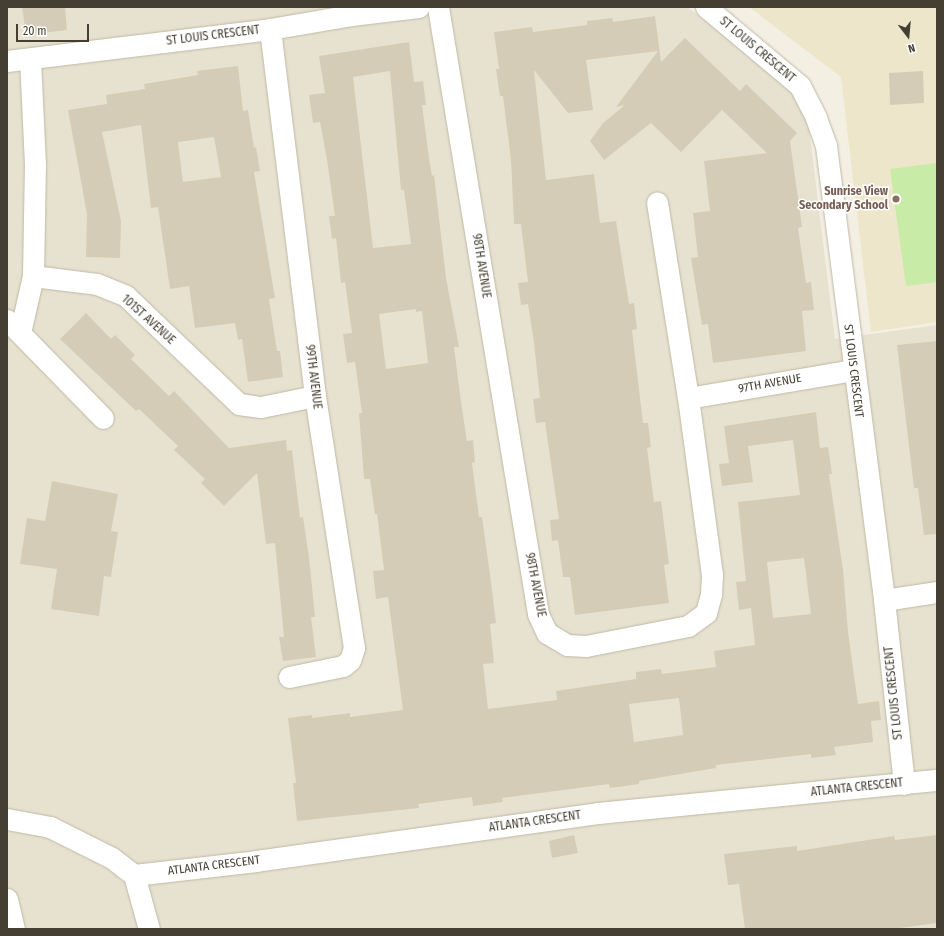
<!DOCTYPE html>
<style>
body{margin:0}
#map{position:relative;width:944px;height:936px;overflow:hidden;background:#f3efe3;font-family:"Fira Sans Condensed",sans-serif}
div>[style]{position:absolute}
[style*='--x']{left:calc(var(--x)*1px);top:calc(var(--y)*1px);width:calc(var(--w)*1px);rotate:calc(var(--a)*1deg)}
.residential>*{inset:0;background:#e7e2d0}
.education>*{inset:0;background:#ede6cb}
.green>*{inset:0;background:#c8eba8}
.building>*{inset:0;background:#d5ccb7}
.roads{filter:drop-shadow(0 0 1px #bfb8a5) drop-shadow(0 0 1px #bfb8a5)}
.street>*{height:21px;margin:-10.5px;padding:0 10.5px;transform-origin:10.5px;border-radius:10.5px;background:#fff}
.dots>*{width:11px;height:11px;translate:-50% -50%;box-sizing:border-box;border:2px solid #fff;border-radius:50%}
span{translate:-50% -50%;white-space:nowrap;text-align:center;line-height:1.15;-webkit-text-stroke:3px #fff;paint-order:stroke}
.street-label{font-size:12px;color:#453f33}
.education-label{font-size:12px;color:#785e54;font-weight:700}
.right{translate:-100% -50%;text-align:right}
.frame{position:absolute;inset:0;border:8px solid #453f33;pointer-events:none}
.north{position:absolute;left:888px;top:16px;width:40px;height:40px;-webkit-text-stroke:3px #fff;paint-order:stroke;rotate:164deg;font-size:11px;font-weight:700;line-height:16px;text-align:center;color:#453f33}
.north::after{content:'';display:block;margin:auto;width:14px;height:18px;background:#453f33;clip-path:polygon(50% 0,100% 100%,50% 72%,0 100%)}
.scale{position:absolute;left:16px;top:24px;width:73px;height:18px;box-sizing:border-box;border:2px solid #453f33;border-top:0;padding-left:5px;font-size:12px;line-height:14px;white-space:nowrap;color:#453f33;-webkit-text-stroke:3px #fff;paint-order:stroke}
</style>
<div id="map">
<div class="residential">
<div style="clip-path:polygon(7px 7px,687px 7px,805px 95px,835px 339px,937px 325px,937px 929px,7px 929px)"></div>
</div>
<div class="education">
<div style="clip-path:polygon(749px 7px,937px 7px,937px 322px,871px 332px,841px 77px)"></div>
</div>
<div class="green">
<div style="clip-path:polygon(937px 163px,937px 282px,906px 286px,890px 169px)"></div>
</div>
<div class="building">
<div style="clip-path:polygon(22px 7px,65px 7px,67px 30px,26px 35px)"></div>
<div style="clip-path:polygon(655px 16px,661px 62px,685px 38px,740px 91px,746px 84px,797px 133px,790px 141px,802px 227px,798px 228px,806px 283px,811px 282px,814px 310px,802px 311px,806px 351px,713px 363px,708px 324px,702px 325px,691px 258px,698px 257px,693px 213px,710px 211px,704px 161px,767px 153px,722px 110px,681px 152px,651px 123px,604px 160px,590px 141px,603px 123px,625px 105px,616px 107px,658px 51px,586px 60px,593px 110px,568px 113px,534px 70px,546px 180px,594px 174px,600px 223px,616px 221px,629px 304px,634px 303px,637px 329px,632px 330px,643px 423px,648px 423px,651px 447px,647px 448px,654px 502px,661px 501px,669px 564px,664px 565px,669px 603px,575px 615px,570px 577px,563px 577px,558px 540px,552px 541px,550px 520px,559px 519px,545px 422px,536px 423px,533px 399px,540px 398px,534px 343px,528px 304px,521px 305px,518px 283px,528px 282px,521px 224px,514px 224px,511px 160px,503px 96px,500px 96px,496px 69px,499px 69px,494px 32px,532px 27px,533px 32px,587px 25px,587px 21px,612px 18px,613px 22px)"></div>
<div style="clip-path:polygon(evenodd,409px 42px,414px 82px,423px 81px,426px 105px,422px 105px,429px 158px,432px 176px,434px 175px,446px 278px,459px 347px,454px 347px,461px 402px,467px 441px,473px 440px,475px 462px,472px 463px,479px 517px,482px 517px,491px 582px,496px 623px,490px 624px,494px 663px,483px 664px,488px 709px,557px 700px,556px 691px,636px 679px,636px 672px,661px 669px,662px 674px,716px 667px,714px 651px,755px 645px,751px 608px,739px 610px,736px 582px,746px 581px,738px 502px,800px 495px,793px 440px,748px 446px,753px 482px,722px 486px,719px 464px,729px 463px,724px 426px,816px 412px,820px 448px,828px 447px,832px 474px,829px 474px,843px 570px,848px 632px,858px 704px,879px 701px,881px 720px,871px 721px,873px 742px,834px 747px,836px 755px,811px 758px,811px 754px,716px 765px,716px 768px,639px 781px,639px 784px,610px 788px,609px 784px,502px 798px,503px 802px,473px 806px,472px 797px,418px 804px,419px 808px,297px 821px,293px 783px,296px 783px,288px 718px,312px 715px,312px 718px,350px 713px,350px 717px,403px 710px,388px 597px,376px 599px,373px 571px,384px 570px,377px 514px,375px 514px,370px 479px,364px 479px,359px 413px,362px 413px,355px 362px,347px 363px,343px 334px,352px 333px,345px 282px,341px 283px,336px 238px,332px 239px,329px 216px,335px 216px,327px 160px,320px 122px,313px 123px,309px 95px,325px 93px,319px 56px,409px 42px,390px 71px,401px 190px,404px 190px,411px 244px,373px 248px,353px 77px,390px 71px,409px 42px,416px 309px,416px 312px,422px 311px,428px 363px,386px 369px,379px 314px,416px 309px,409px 42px,804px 558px,811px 614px,773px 618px,767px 562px,804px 558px,409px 42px,679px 698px,683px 735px,634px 742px,629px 704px,679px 698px)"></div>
<div style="clip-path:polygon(evenodd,238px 66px,243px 111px,248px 110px,254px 148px,256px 147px,260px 171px,254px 172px,275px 298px,269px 299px,277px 351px,280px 351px,283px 377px,248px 382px,242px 339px,238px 340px,235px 323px,195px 328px,189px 286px,170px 289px,158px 207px,151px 208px,141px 125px,102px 132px,121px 221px,120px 258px,86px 257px,87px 214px,68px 110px,107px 104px,106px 95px,145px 89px,144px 84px,198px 75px,197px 71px,238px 66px,214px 137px,221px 177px,183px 182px,178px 142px,214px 137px)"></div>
<div style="clip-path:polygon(923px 71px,924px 103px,890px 105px,889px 73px)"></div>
<div style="clip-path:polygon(86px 313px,111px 339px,115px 335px,135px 355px,131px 359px,169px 396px,174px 391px,229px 448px,286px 440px,287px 451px,292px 450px,300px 518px,303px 517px,309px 557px,315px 617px,311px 617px,316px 657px,283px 661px,279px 637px,284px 637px,275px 543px,266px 544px,257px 473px,224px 506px,201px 483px,205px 479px,174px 450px,178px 446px,139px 409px,136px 411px,60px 339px)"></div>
<div style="clip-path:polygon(937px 341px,937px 534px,924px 535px,918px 488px,914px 488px,897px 345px)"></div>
<div style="clip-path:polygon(52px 481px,118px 494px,111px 531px,118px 532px,111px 577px,104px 576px,99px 616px,51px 609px,57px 569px,20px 564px,27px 518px,45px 521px)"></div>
<div style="clip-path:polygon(574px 835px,578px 853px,552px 858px,549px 841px)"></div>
<div style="clip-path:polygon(937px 835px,937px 923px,892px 929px,745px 929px,739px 884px,728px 885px,724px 854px,797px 846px,797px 851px,894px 836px,895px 840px)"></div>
</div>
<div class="roads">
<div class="street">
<div style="--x:438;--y:7;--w:615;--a:80.64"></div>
<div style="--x:538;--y:614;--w:21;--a:65"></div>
<div style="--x:547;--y:633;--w:23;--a:31"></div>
<div style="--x:567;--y:645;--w:19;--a:3"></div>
<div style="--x:586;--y:646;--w:104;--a:-11.1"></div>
<div style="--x:688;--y:626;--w:22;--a:-36"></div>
<div style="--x:706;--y:613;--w:20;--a:-75"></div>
<div style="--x:711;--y:594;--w:19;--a:-87"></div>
<div style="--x:712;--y:575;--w:179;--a:-97.7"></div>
<div style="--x:688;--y:398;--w:198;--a:-99"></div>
<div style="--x:706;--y:7;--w:123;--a:40"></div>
<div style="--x:800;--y:86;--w:36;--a:63"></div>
<div style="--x:816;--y:118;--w:30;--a:70"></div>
<div style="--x:826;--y:146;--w:458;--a:82.7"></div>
<div style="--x:884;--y:600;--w:185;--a:83.8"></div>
<div style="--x:270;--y:29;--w:370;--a:83"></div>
<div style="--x:315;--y:396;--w:255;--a:81.2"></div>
<div style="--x:354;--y:648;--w:13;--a:108"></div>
<div style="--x:350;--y:660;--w:9;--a:139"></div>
<div style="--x:343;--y:666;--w:55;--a:168.5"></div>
<div style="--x:7;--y:61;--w:265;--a:-6.9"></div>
<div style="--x:270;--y:29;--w:82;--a:-9.8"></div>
<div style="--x:351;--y:15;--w:68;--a:-6.7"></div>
<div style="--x:33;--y:276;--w:64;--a:7.1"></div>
<div style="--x:97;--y:284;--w:31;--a:22"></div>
<div style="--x:126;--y:296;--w:156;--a:43.7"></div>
<div style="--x:239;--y:404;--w:22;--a:8"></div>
<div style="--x:261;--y:407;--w:55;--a:-11.5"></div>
<div style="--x:7;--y:320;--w:137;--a:45.6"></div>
<div style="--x:20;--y:333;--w:58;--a:-77.2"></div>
<div style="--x:33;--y:276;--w:111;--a:-89"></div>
<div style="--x:35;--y:165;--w:107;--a:-92.7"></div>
<div style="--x:688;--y:398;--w:167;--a:-9.6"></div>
<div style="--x:884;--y:600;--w:54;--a:-8.6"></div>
<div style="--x:7;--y:819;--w:44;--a:10.5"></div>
<div style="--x:50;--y:827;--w:69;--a:26.6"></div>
<div style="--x:112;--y:858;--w:28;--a:38"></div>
<div style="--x:134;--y:875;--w:56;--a:74.5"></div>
<div style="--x:134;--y:875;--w:123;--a:-6.5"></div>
<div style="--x:256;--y:861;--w:345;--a:-8"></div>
<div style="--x:598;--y:813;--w:341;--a:-5.6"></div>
<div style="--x:7;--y:899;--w:31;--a:77"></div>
</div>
</div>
<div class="dots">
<div style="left:896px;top:199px;background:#8d6e63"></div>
</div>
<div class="street-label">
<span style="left:213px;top:36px;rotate:-7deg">ST LOUIS CRESCENT</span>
<span style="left:757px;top:50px;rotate:40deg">ST LOUIS CRESCENT</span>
<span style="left:481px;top:266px;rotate:81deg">98TH AVENUE</span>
<span style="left:148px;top:320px;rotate:42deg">101ST AVENUE</span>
<span style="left:853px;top:371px;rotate:83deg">ST LOUIS CRESCENT</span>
<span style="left:313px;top:377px;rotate:83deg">99TH AVENUE</span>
<span style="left:770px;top:384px;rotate:-10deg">97TH AVENUE</span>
<span style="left:535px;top:585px;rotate:79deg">98TH AVENUE</span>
<span style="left:894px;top:693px;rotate:-96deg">ST LOUIS CRESCENT</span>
<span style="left:857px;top:788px;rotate:-6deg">ATLANTA CRESCENT</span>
<span style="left:535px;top:822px;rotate:-8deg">ATLANTA CRESCENT</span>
<span style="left:214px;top:866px;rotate:-7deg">ATLANTA CRESCENT</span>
</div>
<div class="education-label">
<span class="right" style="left:888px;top:199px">Sunrise View<br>Secondary School</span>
</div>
<div class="frame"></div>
<div class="north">N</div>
<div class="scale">20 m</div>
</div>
